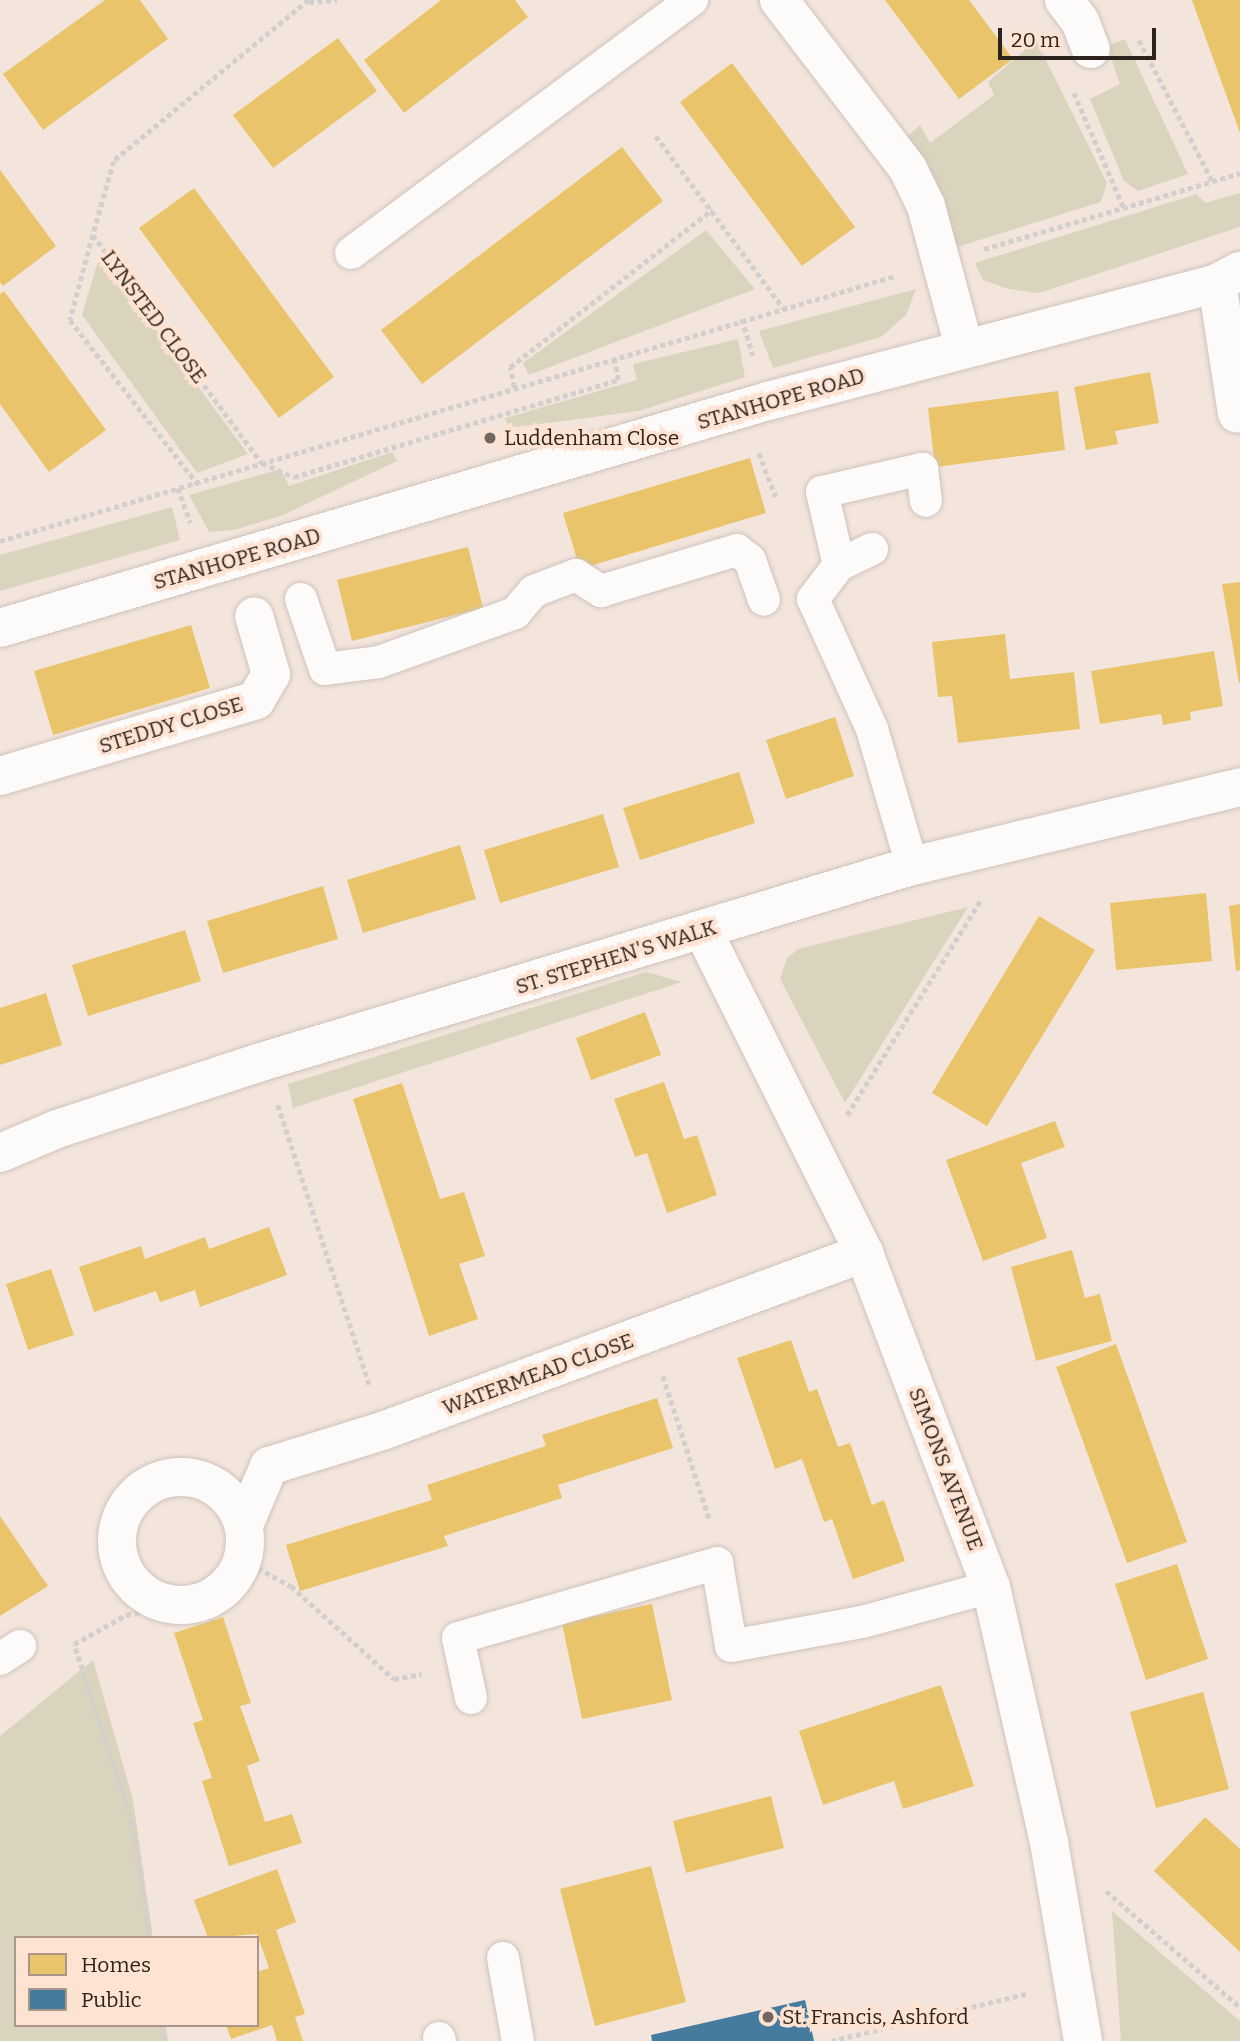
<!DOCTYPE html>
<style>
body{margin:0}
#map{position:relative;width:1240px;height:2041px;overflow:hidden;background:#f4e5dc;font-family:Bitter,serif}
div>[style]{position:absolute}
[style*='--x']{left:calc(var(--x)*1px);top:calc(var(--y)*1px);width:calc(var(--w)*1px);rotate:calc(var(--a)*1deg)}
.green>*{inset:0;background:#dad4be}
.homes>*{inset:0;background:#e9c46a}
.public>*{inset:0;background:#457b9d}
.path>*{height:4.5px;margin-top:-2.25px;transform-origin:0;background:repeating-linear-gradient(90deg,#d3cfcc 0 5px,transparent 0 8.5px)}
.roads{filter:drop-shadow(0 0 2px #cec3bc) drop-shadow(0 0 2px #cec3bc)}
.lane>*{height:32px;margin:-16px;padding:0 16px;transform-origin:16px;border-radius:16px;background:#fdfbfa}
.street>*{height:38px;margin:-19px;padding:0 19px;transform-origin:19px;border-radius:19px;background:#fdfbfa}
.street>.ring{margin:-19px;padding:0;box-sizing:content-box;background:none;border:38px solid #fdfbfa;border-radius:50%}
.secondary>*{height:38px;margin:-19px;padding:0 19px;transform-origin:19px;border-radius:19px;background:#fdfbfa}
.dots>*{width:19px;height:19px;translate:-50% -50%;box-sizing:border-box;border:4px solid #fee3d2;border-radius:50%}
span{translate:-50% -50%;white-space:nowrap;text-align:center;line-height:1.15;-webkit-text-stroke:7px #fee3d2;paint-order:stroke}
.street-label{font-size:21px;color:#2c231d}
.poi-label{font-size:21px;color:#2c231d}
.left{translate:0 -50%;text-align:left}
.legend{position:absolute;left:14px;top:1936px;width:245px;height:91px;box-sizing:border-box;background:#fee3d2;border:2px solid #aa968a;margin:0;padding:9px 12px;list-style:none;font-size:21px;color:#2c231d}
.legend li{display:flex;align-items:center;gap:14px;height:35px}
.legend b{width:35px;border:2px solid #aa968a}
.scale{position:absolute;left:998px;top:28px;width:158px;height:32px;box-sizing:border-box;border:4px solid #2c231d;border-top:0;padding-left:9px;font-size:21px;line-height:24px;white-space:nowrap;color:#2c231d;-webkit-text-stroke:5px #fee3d2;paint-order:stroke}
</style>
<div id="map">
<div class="green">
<div style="clip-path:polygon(1125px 39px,1188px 174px,1138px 191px,1124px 181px,1090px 99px,1120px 84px,1107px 46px)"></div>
<div style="clip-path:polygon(1036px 40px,1107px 183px,1101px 202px,957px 247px,907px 137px,920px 125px,930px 143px,994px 95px,988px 82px)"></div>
<div style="clip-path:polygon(1240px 193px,1240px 227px,1039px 293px,1008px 289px,983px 280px,975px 263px,1197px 194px,1205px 203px)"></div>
<div style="clip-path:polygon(706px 230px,755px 289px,529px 375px,523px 363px)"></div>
<div style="clip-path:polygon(100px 254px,248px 454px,197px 473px,82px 315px)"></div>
<div style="clip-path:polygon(916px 289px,906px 315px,881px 337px,773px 368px,759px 331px)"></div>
<div style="clip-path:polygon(738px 339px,745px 377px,639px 411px,509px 428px,505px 418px,637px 380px,633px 364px)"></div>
<div style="clip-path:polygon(392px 452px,397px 461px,283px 515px,234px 530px,209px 532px,189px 495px,281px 469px,289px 486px)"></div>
<div style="clip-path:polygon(172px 507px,180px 540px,0 591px,0 555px)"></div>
<div style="clip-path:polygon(968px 907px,845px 1103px,780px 979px,787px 958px,798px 949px)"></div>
<div style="clip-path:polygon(646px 972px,682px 982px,293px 1108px,288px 1084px)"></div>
<div style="clip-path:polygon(93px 1660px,133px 1800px,153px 1938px,16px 1938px,16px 2025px,166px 2025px,168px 2041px,0 2041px,0 1736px)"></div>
<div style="clip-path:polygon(1112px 1911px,1240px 2021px,1240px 2041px,1121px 2041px)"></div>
</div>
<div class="homes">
<div style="clip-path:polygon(105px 0,140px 0,168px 39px,43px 130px,3px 74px)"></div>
<div style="clip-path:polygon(441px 0,515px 0,528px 17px,404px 113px,364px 60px)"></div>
<div style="clip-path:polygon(885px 0,969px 0,1013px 59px,959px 99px)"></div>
<div style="clip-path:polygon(1192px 0,1240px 0,1240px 133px)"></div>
<div style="clip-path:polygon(338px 38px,377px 91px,273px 168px,233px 115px)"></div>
<div style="clip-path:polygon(732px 63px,855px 227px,802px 266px,680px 102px)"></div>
<div style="clip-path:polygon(622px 147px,663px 201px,422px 384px,381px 330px)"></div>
<div style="clip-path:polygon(0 170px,56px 246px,3px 286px,0 282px)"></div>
<div style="clip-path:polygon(194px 188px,334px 377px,279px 418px,139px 228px)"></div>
<div style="clip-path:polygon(4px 291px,106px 430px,49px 472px,0 404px,0 294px)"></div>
<div style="clip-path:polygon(1150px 372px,1159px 423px,1115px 431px,1118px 444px,1086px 450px,1074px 387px)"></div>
<div style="clip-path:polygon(1058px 391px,1065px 450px,935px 467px,928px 408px)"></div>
<div style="clip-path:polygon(750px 458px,766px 513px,580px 569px,563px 513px)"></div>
<div style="clip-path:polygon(468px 547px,483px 608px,352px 641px,337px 580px)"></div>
<div style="clip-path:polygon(1240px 582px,1240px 683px,1239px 683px,1222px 584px)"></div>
<div style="clip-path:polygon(191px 625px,210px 688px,53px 735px,34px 671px)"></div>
<div style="clip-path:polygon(1005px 634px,1010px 679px,1074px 672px,1080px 729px,958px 743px,952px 696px,938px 697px,932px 642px)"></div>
<div style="clip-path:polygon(1214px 651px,1223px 706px,1190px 712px,1191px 720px,1163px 725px,1161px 714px,1100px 724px,1091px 671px)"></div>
<div style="clip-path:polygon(835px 717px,854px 776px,786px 799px,766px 740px)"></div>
<div style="clip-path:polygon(739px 772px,755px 823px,640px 860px,623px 808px)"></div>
<div style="clip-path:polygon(603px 814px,619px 867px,500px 903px,484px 850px)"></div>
<div style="clip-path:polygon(460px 845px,476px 899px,363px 933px,347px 880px)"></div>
<div style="clip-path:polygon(323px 886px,338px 939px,223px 973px,207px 921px)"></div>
<div style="clip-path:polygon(1206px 893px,1212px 961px,1116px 970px,1110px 903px)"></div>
<div style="clip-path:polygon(1240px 904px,1240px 970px,1236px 971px,1229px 906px)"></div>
<div style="clip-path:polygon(1039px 916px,1095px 950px,987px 1126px,932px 1093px)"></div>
<div style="clip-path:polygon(185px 930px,201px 981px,88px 1016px,72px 965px)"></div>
<div style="clip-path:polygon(46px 993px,62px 1045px,0 1065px,0 1008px)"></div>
<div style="clip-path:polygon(645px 1012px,661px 1055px,591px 1080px,576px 1038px)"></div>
<div style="clip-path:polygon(664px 1082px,684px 1139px,697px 1135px,717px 1195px,667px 1213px,647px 1153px,635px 1157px,614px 1099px)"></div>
<div style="clip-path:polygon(402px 1083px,440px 1199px,464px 1192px,485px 1256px,459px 1264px,478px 1319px,429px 1336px,353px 1099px)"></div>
<div style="clip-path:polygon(1055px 1121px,1065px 1147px,1021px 1163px,1047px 1238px,983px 1261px,946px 1160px)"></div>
<div style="clip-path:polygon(269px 1227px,287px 1275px,200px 1307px,195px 1290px,160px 1302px,156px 1291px,94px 1312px,79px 1267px,141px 1246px,145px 1259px,205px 1237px,209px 1249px)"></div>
<div style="clip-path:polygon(1072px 1250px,1085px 1298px,1100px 1294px,1112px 1341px,1036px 1361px,1011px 1267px)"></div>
<div style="clip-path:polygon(51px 1269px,74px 1335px,28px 1350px,6px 1284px)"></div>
<div style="clip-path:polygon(791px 1340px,809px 1392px,817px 1389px,838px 1447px,850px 1443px,872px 1505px,884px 1500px,905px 1561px,853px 1579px,832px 1519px,824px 1522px,802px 1459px,775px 1469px,737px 1358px)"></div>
<div style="clip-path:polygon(1116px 1344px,1187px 1542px,1127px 1563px,1056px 1367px)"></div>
<div style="clip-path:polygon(657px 1398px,673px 1448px,558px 1485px,562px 1498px,444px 1536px,448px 1546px,300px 1591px,286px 1545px,432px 1500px,427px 1485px,546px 1446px,542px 1435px)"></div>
<div style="clip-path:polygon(0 1516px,48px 1586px,0 1616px)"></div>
<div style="clip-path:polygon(1177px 1564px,1208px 1659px,1146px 1680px,1115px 1584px)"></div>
<div style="clip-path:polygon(652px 1604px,672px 1700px,582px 1719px,562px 1623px)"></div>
<div style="clip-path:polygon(223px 1617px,251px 1703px,240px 1706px,260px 1761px,247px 1766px,265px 1822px,292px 1814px,302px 1843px,229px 1866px,202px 1781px,212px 1778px,193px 1723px,203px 1720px,174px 1633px)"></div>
<div style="clip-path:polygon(941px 1685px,974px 1786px,903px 1809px,894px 1781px,823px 1805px,799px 1731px)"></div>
<div style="clip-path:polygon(1203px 1692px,1229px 1789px,1156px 1808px,1130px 1712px)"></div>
<div style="clip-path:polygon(771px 1796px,784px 1848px,686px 1873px,673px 1821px)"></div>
<div style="clip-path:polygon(1205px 1817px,1240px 1849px,1240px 1952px,1154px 1871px)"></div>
<div style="clip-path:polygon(651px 1866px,686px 2002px,595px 2026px,560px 1889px)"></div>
<div style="clip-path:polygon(277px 1869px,296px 1922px,276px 1930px,305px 2014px,295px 2017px,303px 2041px,277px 2041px,272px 2025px,231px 2039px,226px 2025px,257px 2025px,257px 1972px,269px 1968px,257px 1934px,208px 1938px,194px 1900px)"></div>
</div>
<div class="public">
<div style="clip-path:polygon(805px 2000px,814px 2041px,652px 2041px,651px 2035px)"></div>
</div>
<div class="path">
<div style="--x:309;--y:0;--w:253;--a:140.5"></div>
<div style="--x:114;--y:161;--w:77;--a:105.8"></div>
<div style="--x:93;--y:235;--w:284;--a:53.5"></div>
<div style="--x:262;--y:463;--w:35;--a:24"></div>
<div style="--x:294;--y:477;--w:338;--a:-16.7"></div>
<div style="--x:618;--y:380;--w:23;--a:-100"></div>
<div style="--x:309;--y:2;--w:28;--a:-4"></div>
<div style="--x:1139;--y:40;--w:160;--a:62.5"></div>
<div style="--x:1074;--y:93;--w:125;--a:66.5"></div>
<div style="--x:656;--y:136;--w:215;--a:53.5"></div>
<div style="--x:93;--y:235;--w:88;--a:105.1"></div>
<div style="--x:70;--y:320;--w:207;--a:52.1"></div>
<div style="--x:984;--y:249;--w:267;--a:-16.5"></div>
<div style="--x:742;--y:319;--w:38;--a:73"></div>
<div style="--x:514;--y:387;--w:20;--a:-101"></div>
<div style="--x:510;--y:367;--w:256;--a:-37.9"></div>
<div style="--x:759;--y:453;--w:47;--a:68.9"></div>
<div style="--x:178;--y:488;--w:37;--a:70"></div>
<div style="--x:0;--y:541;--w:933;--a:-16.49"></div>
<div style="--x:278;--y:1105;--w:296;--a:71.9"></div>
<div style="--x:847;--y:1115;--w:253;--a:-58.1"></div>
<div style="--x:663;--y:1376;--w:152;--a:72"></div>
<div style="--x:258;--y:1568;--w:38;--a:29"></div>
<div style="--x:291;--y:1586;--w:139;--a:42.1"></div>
<div style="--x:394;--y:1679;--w:28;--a:-10"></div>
<div style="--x:1106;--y:1891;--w:177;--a:40.9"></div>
<div style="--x:149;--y:1938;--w:116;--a:-98.4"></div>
<div style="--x:132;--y:1823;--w:188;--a:-108"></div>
<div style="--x:74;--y:1644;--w:60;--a:-29.1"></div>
<div style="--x:126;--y:1615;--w:48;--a:-12"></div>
<div style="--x:162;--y:2025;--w:16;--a:83"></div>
<div style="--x:831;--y:2041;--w:204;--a:-13.6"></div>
</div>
<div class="roads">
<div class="lane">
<div style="--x:351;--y:253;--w:425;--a:-36.6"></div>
<div style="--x:872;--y:549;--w:37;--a:154"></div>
<div style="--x:839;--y:565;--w:43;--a:127.4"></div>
<div style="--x:813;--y:599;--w:143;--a:65.6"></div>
<div style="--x:872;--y:729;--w:143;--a:73.7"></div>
<div style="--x:839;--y:565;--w:75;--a:-103.1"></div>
<div style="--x:822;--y:492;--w:103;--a:-13"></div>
<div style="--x:922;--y:469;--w:32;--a:83"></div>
<div style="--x:301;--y:599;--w:74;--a:71.1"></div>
<div style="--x:325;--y:669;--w:54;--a:-7.4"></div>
<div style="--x:379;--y:662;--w:145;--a:-19.8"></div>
<div style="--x:515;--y:613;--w:29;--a:-49"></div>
<div style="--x:534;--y:591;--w:45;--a:-20.9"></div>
<div style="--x:576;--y:575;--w:30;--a:33"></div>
<div style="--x:601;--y:591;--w:142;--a:-16.8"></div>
<div style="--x:737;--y:550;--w:16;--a:38"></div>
<div style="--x:750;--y:560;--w:42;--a:70.7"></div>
<div style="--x:0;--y:1659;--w:24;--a:-33"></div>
<div style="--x:471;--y:1698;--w:61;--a:-102.2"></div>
<div style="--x:458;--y:1638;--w:270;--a:-16.1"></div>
<div style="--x:717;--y:1563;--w:84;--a:80.4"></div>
<div style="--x:731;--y:1646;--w:133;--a:-10.4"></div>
<div style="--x:862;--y:1622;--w:134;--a:-15.2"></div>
<div style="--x:503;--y:1958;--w:84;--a:79.8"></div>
<div style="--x:439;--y:2038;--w:3;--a:72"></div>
</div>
<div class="street">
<div style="--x:779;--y:0;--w:213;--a:52.6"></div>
<div style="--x:908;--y:169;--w:41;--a:64.1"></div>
<div style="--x:926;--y:206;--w:146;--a:74.9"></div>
<div style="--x:1064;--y:0;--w:26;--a:53"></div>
<div style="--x:1080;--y:21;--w:30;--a:69"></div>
<div style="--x:1217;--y:283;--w:132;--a:81.3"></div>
<div style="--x:0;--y:776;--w:267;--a:-16.5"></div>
<div style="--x:256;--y:700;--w:30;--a:-60"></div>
<div style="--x:271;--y:674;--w:60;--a:-106.3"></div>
<div style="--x:703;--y:931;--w:360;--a:63.4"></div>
<div style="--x:864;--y:1253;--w:357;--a:69.2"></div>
<div style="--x:991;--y:1587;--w:262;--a:77.2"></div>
<div style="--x:1049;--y:1842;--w:202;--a:80.3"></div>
<div style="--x:0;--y:1153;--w:62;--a:-22.8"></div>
<div style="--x:57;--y:1129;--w:215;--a:-18.2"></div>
<div style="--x:261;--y:1062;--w:680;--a:-16.76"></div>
<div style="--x:912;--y:866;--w:337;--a:-13.5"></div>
<div class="ring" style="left:117px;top:1477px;width:90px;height:90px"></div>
<div style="--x:244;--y:1525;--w:64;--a:-67"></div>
<div style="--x:269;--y:1466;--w:121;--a:-17.2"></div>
<div style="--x:385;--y:1430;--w:511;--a:-20.28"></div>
</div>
<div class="secondary">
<div style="--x:0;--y:628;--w:801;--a:-16.47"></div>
<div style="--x:768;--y:401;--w:464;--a:-14.7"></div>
<div style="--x:1217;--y:283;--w:26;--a:-28"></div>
</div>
</div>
<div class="dots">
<div style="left:490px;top:438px;background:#726760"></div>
<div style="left:768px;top:2017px;background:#726760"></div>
</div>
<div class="street-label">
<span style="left:154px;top:317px;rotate:53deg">LYNSTED CLOSE</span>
<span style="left:781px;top:399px;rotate:-16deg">STANHOPE ROAD</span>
<span style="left:237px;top:559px;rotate:-16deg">STANHOPE ROAD</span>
<span style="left:171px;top:725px;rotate:-17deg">STEDDY CLOSE</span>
<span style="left:616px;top:957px;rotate:-17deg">ST. STEPHEN'S WALK</span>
<span style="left:538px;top:1374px;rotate:-20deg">WATERMEAD CLOSE</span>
<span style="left:946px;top:1469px;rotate:69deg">SIMONS AVENUE</span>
</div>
<div class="poi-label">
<span class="left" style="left:504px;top:438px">Luddenham Close</span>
<span class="left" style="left:782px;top:2017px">St. Francis, Ashford</span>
</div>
<ul class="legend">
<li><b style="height:19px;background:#e9c46a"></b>Homes</li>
<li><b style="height:19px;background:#457b9d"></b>Public</li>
</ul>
<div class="scale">20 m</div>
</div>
